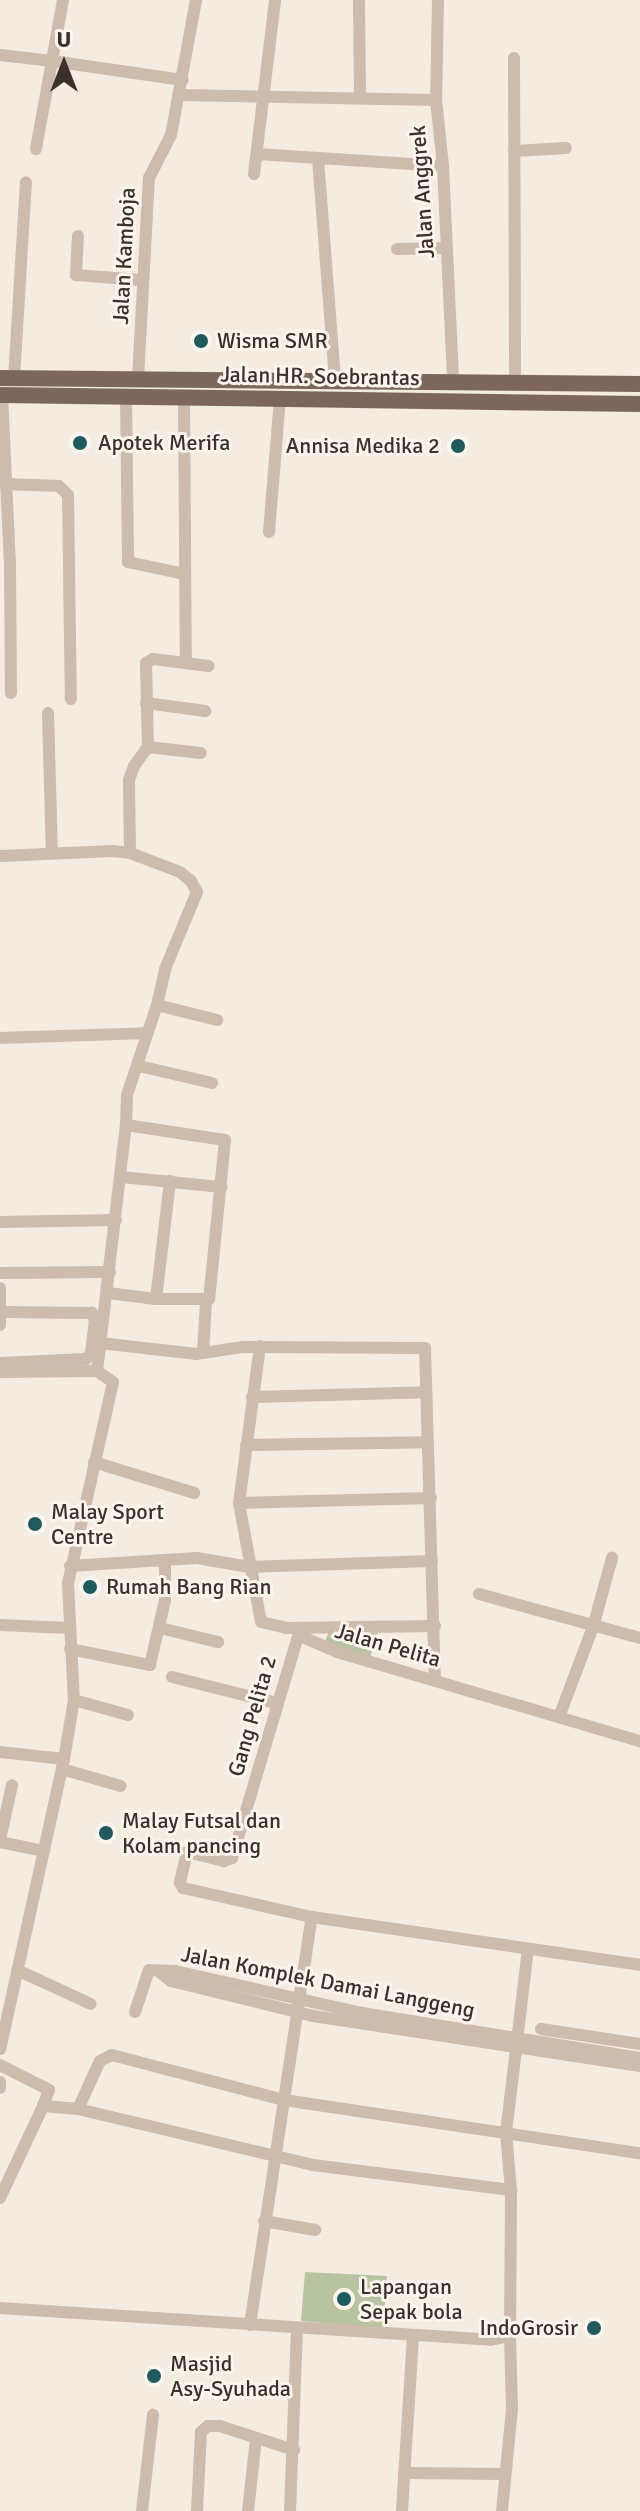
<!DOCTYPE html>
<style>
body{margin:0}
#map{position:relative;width:640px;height:2511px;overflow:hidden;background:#f4ebe1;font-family:Signika,sans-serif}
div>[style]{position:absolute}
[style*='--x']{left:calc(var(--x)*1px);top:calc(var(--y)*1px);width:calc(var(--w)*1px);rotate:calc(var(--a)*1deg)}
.green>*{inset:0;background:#b8c4a0}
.minor>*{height:12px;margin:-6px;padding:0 6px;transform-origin:6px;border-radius:6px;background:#cdbbac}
.major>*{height:16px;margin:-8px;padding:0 8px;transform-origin:8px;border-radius:8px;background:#7d675c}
.dots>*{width:22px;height:22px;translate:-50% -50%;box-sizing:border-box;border:4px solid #fbf5ee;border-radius:50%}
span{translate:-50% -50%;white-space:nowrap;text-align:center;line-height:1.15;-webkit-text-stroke:6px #fbf5ee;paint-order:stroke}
.street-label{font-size:22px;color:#3b302b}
.poi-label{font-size:22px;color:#3b302b}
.left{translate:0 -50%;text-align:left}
.right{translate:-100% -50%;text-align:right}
.north{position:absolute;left:24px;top:24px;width:80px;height:80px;-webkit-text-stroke:6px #fbf5ee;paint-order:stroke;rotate:0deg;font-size:22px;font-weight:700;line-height:32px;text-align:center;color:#3b302b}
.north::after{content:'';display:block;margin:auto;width:28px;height:36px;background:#3b302b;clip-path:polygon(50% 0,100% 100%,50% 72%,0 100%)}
</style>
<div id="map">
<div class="green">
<div style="clip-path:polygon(329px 1632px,378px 1633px,370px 1657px,324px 1644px)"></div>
<div style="clip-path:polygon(305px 2272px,387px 2276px,383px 2328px,301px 2321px)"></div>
</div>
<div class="minor">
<div style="--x:359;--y:0;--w:97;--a:89.4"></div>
<div style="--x:438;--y:0;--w:100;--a:91.1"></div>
<div style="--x:436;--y:100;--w:66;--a:83.9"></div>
<div style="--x:443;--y:166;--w:216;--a:87.3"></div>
<div style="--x:0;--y:55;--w:52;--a:6.6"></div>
<div style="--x:52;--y:61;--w:62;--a:-79.8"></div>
<div style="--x:514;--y:58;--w:325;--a:89.8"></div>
<div style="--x:181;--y:95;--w:255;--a:1.1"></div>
<div style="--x:36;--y:149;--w:89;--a:-79.7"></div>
<div style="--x:52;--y:61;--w:132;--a:8.3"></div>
<div style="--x:514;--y:151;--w:52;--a:-3.3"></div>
<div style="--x:257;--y:154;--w:186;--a:3.7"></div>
<div style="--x:318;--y:159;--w:223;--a:85.6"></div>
<div style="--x:254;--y:174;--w:175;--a:-83.1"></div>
<div style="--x:78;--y:236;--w:39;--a:93"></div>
<div style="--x:76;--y:275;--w:65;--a:4.4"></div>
<div style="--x:397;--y:249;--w:49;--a:-1.2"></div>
<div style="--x:14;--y:378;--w:196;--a:-86.5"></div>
<div style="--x:138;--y:379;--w:201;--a:-86.9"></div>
<div style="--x:149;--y:178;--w:48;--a:-62.9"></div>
<div style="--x:171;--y:135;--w:137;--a:-79.5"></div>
<div style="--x:2;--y:395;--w:167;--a:87.3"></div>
<div style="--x:10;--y:562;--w:131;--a:89.6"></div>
<div style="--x:126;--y:396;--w:166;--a:89.3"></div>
<div style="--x:128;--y:562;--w:57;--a:12.1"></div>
<div style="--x:184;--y:397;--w:266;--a:89.6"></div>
<div style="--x:4;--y:484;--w:55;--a:2.1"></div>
<div style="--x:59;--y:486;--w:13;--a:45"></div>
<div style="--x:68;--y:495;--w:204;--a:89.2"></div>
<div style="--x:269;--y:532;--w:134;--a:-85.3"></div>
<div style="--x:146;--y:703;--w:60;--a:7.7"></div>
<div style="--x:48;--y:713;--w:140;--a:88.4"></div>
<div style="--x:148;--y:747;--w:53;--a:6.5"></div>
<div style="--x:0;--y:856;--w:112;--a:-2.6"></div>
<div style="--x:112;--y:851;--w:18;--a:6"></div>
<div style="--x:157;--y:1005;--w:62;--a:14"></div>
<div style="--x:0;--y:1038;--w:147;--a:-1.9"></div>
<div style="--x:139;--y:1066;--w:75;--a:13.1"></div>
<div style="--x:126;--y:1125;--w:30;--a:-88"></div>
<div style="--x:127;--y:1095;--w:95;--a:-71.6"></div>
<div style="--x:157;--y:1005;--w:37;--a:-77"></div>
<div style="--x:165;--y:969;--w:83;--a:-67.4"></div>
<div style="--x:197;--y:892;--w:13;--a:-119"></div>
<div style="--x:191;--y:881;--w:14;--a:-141"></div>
<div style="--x:180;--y:872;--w:53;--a:-159.2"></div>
<div style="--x:130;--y:853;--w:73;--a:-90.8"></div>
<div style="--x:129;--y:780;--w:15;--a:-70"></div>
<div style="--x:134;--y:766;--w:24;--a:-54"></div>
<div style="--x:148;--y:747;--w:84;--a:-91.4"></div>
<div style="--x:146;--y:663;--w:8;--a:-30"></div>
<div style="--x:153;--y:659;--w:56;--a:7.1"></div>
<div style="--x:122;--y:1177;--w:100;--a:5.8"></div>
<div style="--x:0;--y:1222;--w:116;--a:-1"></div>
<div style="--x:0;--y:1273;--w:110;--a:-0.5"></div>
<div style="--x:0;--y:1288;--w:37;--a:90"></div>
<div style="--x:108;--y:1293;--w:48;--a:7.1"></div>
<div style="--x:156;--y:1299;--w:119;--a:-83.2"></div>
<div style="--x:100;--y:1343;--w:97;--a:6.5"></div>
<div style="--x:196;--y:1354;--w:48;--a:-8.5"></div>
<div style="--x:243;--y:1347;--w:182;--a:0.3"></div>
<div style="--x:425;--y:1348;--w:331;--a:88.3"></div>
<div style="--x:260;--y:1346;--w:158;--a:97.6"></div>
<div style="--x:239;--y:1503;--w:121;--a:79.5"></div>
<div style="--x:261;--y:1622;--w:26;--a:13"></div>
<div style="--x:286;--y:1628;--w:149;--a:-0.8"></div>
<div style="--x:203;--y:1353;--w:51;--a:-86.6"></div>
<div style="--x:0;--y:1363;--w:86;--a:-2.7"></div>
<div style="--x:86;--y:1359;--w:8;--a:-50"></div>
<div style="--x:91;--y:1353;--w:32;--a:-83"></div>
<div style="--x:95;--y:1321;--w:9;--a:-111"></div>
<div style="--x:92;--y:1313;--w:92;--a:-179.4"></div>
<div style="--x:97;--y:1371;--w:248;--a:-83.3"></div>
<div style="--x:126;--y:1125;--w:100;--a:8.6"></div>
<div style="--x:225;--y:1140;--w:160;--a:95.7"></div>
<div style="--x:209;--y:1299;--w:53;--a:180"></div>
<div style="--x:0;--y:1372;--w:97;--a:-0.6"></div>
<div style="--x:97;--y:1371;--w:19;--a:35"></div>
<div style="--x:113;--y:1382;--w:206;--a:102.6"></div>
<div style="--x:68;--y:1583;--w:117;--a:87.1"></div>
<div style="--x:74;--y:1700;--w:60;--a:99.6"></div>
<div style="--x:64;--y:1759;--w:297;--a:102.4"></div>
<div style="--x:252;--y:1397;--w:174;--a:-1.6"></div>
<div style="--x:246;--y:1445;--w:181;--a:-0.9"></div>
<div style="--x:94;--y:1462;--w:105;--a:17.2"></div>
<div style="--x:239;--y:1503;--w:192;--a:-1.5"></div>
<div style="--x:70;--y:1566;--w:127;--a:-3.6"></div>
<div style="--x:197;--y:1558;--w:53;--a:9.8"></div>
<div style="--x:249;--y:1567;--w:183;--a:-1.9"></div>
<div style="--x:479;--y:1594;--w:167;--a:15.3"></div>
<div style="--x:0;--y:1625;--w:69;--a:2.5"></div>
<div style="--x:160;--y:1628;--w:60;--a:13.6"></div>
<div style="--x:296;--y:1628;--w:16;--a:45"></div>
<div style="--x:307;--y:1639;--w:33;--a:23"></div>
<div style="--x:337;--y:1652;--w:316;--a:16.4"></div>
<div style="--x:299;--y:1633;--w:235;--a:106.6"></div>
<div style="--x:232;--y:1858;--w:9;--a:159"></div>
<div style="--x:224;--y:1861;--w:38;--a:-166"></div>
<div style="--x:187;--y:1852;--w:32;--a:103"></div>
<div style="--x:180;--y:1883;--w:6;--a:59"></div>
<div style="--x:183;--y:1888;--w:132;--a:12.7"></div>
<div style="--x:312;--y:1917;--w:331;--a:8.3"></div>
<div style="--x:70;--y:1649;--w:82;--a:11.3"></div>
<div style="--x:150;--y:1665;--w:67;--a:-77"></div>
<div style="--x:165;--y:1600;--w:39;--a:-90"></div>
<div style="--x:172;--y:1677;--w:107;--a:14"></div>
<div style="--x:74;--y:1700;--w:56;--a:15.5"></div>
<div style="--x:559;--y:1717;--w:96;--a:-69.3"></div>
<div style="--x:593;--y:1627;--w:72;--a:-74.6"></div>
<div style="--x:0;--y:1752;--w:64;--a:6.2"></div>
<div style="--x:62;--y:1769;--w:61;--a:16.1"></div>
<div style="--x:0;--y:1840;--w:56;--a:-77.7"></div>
<div style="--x:0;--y:1842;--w:45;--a:11.6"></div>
<div style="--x:17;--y:1970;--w:81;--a:24.7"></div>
<div style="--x:161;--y:1973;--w:13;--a:39"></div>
<div style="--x:171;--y:1981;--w:146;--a:13.8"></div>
<div style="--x:313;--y:2016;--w:331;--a:8.7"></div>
<div style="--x:135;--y:2012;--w:44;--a:-71.6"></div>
<div style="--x:149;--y:1970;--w:26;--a:2"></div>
<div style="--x:175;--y:1971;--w:192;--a:12.7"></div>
<div style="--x:362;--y:2013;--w:282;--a:9.2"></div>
<div style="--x:541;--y:2029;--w:100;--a:8.6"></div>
<div style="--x:0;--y:2065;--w:55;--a:27"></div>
<div style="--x:49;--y:2090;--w:17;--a:111"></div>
<div style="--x:43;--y:2106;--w:35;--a:5"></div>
<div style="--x:78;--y:2109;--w:242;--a:13.4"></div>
<div style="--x:313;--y:2165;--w:200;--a:7.2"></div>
<div style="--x:0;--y:2082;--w:6;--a:90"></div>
<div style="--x:78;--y:2109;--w:53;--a:-65.4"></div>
<div style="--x:100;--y:2061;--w:13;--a:-27"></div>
<div style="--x:112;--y:2055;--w:178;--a:14.7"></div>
<div style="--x:284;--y:2100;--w:360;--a:8.5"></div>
<div style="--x:0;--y:2198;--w:102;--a:-64.9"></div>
<div style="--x:264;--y:2221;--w:52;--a:10"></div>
<div style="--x:0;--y:2308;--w:492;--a:3.7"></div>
<div style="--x:491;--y:2340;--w:19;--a:-12"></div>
<div style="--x:510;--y:2336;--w:146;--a:-89.6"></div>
<div style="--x:511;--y:2190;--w:57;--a:-95"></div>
<div style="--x:506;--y:2133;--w:185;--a:-83.2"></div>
<div style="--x:250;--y:2325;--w:413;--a:-81.4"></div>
<div style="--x:404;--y:2473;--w:100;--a:0.6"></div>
<div style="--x:142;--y:2511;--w:97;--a:-83.5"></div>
<div style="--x:197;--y:2511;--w:79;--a:-87.1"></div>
<div style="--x:201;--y:2432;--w:9;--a:-41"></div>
<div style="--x:208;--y:2426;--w:12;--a:0"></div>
<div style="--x:220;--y:2426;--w:78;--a:18"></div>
<div style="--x:248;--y:2511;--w:73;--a:-83.7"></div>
<div style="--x:290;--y:2511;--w:183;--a:-87.8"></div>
<div style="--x:402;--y:2511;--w:176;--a:-86.4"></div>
<div style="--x:502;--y:2511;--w:102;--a:-84.4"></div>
<div style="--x:512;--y:2409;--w:73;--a:-91.6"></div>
</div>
<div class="major">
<div style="--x:0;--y:378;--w:640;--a:0.54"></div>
<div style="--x:0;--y:395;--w:640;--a:0.81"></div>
</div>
<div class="dots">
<div style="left:201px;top:341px;background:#1f5a5e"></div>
<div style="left:80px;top:443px;background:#1f5a5e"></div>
<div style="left:458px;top:446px;background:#1f5a5e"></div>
<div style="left:35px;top:1524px;background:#1f5a5e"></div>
<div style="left:90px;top:1587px;background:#1f5a5e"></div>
<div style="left:106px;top:1833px;background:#1f5a5e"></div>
<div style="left:344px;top:2299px;background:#1f5a5e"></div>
<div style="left:594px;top:2328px;background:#1f5a5e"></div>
<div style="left:154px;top:2376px;background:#1f5a5e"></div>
</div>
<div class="street-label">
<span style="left:422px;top:192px;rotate:-94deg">Jalan Anggrek</span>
<span style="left:124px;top:256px;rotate:-87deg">Jalan Kamboja</span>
<span style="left:320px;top:376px;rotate:1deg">Jalan HR. Soebrantas</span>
<span style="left:388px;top:1645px;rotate:16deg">Jalan Pelita</span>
<span style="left:252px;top:1716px;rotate:-74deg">Gang Pelita 2</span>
<span style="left:328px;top:1982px;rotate:11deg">Jalan Komplek Damai Langgeng</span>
</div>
<div class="poi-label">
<span class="left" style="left:217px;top:341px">Wisma SMR</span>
<span class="left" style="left:98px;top:443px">Apotek Merifa</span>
<span class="right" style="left:440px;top:446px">Annisa Medika 2</span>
<span class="left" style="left:51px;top:1524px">Malay Sport<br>Centre</span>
<span class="left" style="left:106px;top:1587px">Rumah Bang Rian</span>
<span class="left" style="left:122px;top:1833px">Malay Futsal dan<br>Kolam pancing</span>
<span class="left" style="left:360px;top:2299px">Lapangan<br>Sepak bola</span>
<span class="right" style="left:578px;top:2328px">IndoGrosir</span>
<span class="left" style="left:170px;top:2376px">Masjid<br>Asy-Syuhada</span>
</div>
<div class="north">U</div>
</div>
